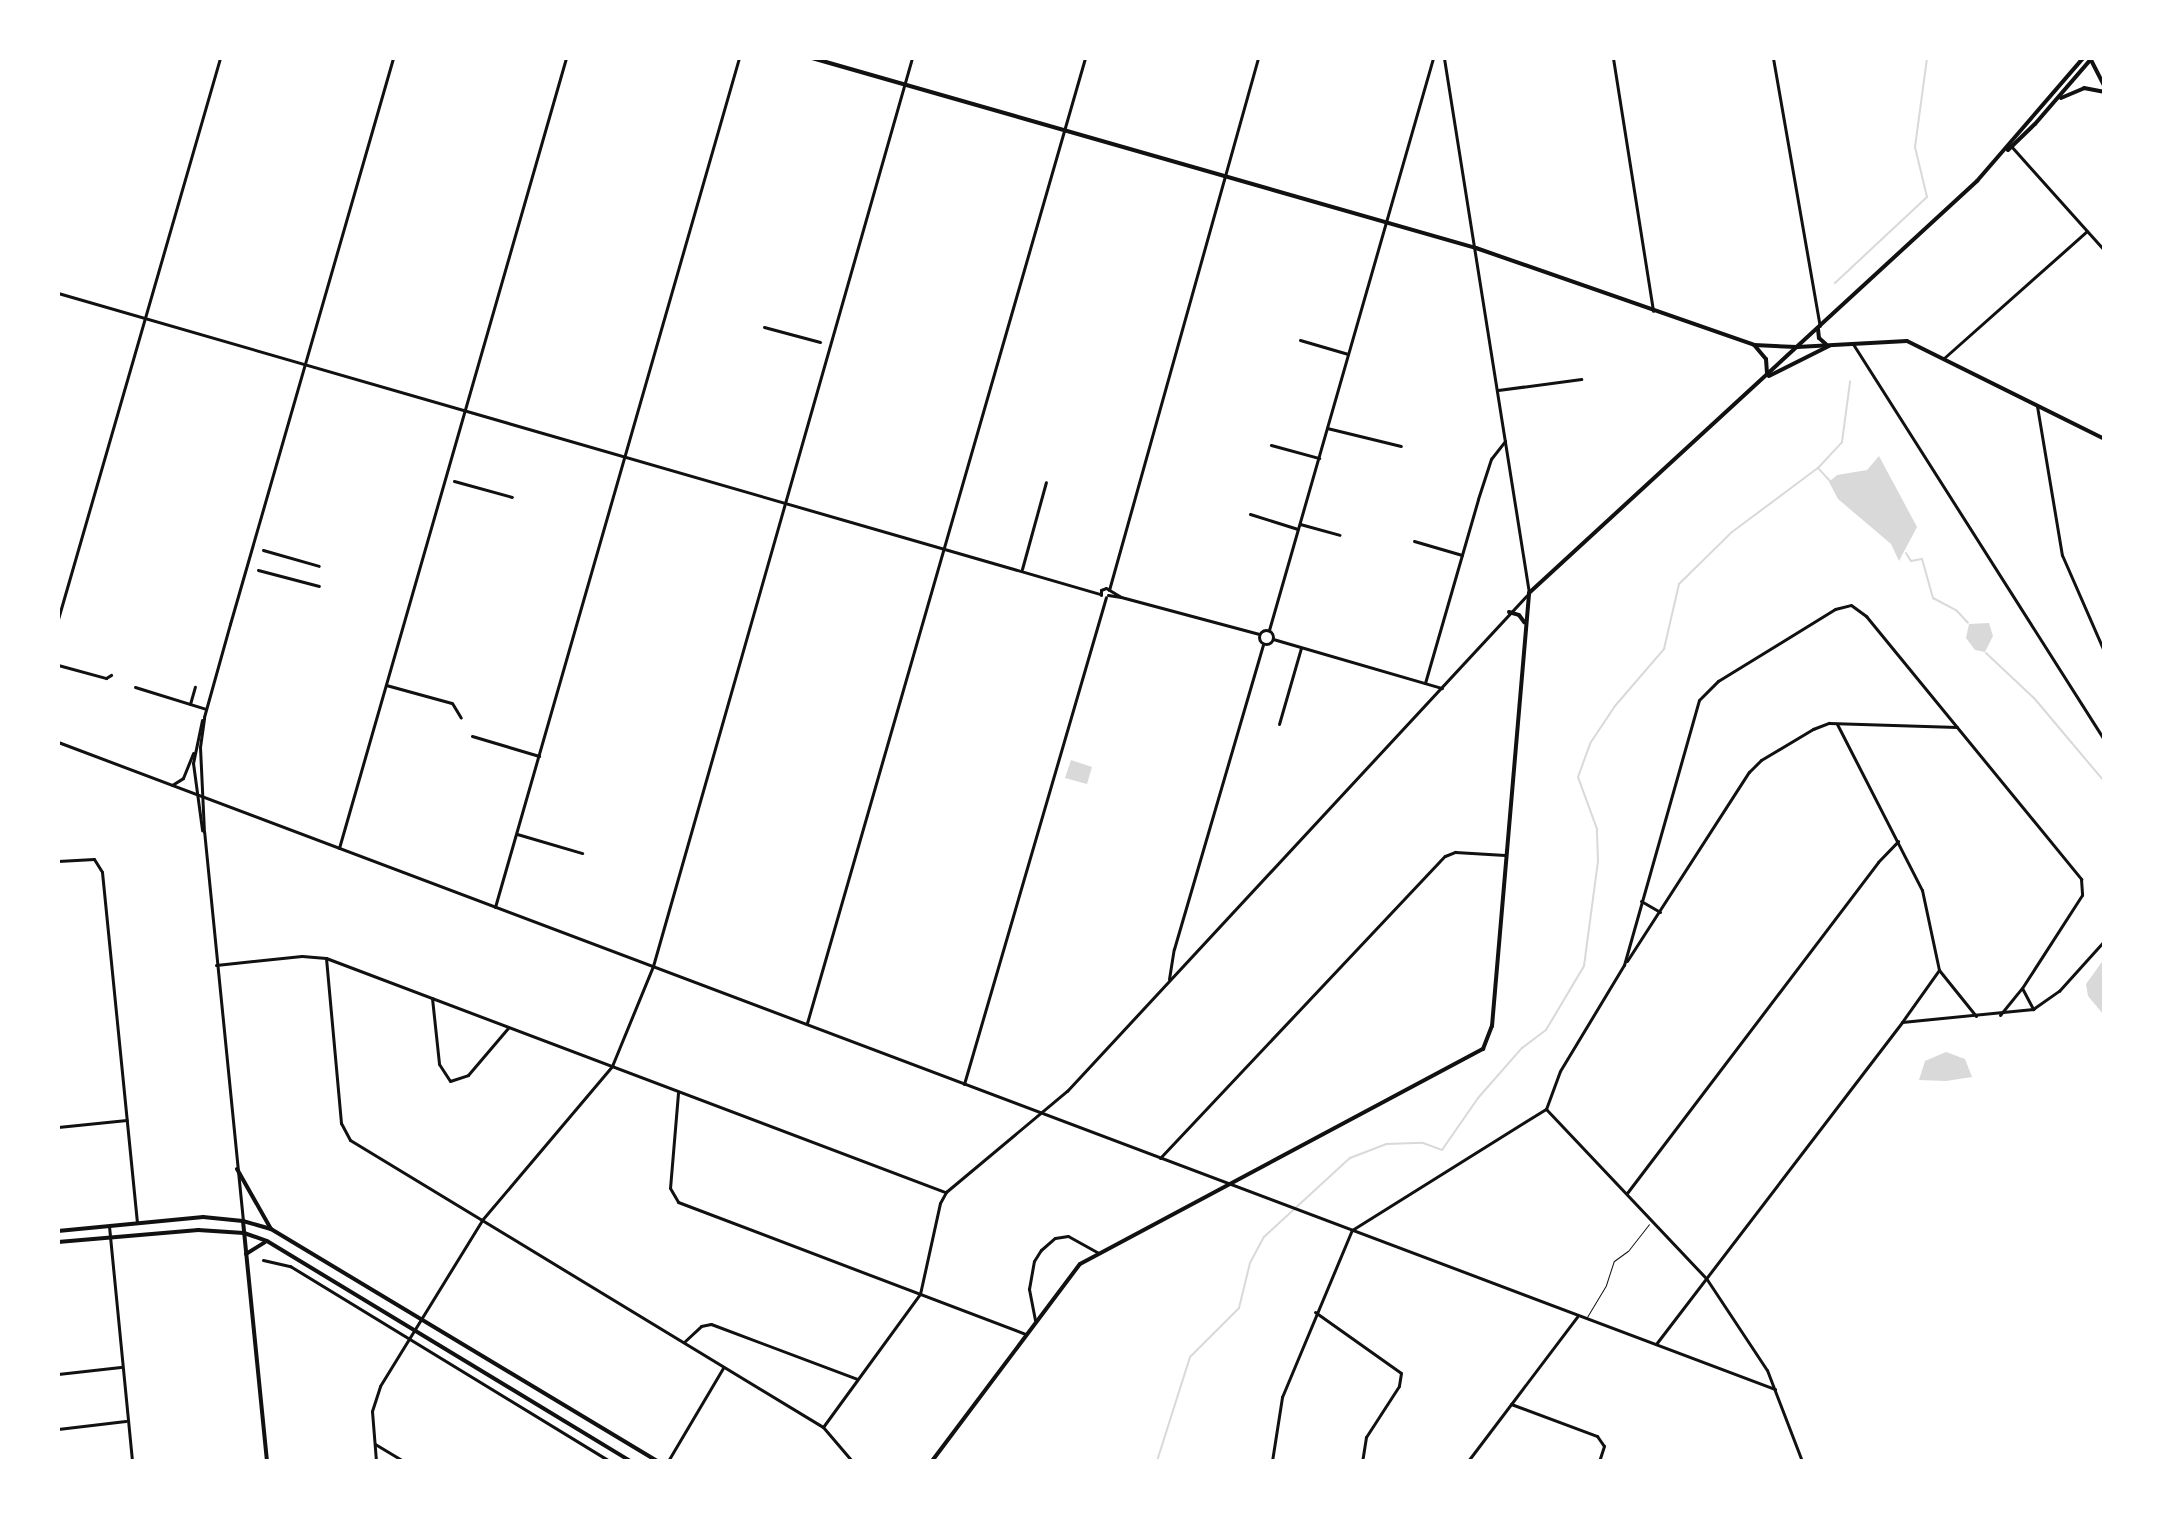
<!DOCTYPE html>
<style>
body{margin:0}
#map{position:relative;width:2162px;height:1519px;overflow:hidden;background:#fff;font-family:Manrope,sans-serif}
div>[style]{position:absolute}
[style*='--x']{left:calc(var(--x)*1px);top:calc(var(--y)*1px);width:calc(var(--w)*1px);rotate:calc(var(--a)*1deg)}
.water>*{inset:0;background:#d9d9d9}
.stream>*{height:2px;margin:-1px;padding:0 1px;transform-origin:1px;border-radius:1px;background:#d9d9d9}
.service>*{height:1px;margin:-0.5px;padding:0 0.5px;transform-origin:0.5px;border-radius:0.5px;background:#111}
.minor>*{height:3px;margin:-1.5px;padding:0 1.5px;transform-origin:1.5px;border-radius:1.5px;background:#111}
.minor>.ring{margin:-1.5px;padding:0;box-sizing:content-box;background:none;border:3px solid #111;border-radius:50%}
.tertiary>*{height:3px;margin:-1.5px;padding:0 1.5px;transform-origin:1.5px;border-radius:1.5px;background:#111}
.secondary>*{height:4px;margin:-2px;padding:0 2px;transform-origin:2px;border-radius:2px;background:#111}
.primary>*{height:4px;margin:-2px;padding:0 2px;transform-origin:2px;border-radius:2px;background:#111}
span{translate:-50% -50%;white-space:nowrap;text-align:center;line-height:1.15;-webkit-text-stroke:8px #fff;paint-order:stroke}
.frame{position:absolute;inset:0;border:60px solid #fff;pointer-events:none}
</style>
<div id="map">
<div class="water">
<div style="clip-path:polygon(1879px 456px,1917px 527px,1899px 561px,1891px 544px,1838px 499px,1829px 482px,1837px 475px,1867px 470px)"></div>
<div style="clip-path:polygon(1989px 623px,1993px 636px,1985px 652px,1975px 650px,1966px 638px,1969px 624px)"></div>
<div style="clip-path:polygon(1071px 760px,1092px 767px,1087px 784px,1065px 778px)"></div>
<div style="clip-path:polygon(2104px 959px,2104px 1015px,2088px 996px,2086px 984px)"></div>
<div style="clip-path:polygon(1946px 1052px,1965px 1059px,1972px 1077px,1946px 1081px,1919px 1080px,1925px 1061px)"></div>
</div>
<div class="stream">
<div style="--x:1835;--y:283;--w:126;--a:-43.1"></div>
<div style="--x:1927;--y:197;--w:51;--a:-103.5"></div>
<div style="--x:1915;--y:147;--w:90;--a:-82.3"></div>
<div style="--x:1831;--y:482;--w:19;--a:-133"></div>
<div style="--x:1818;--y:468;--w:35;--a:-47"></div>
<div style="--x:1842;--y:442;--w:61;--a:-82.4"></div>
<div style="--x:1906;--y:553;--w:9;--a:58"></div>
<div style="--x:1911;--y:561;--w:11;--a:-10"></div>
<div style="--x:1922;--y:559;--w:41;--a:74.2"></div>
<div style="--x:1933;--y:598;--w:27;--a:28"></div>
<div style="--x:1957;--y:611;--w:16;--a:47"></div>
<div style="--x:1986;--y:653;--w:66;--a:43.2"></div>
<div style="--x:2034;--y:698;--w:109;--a:49.9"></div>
<div style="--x:1157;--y:1461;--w:109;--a:-72.4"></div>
<div style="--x:1190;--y:1357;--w:69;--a:-45"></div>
<div style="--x:1239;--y:1308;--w:46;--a:-76.3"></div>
<div style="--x:1250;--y:1263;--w:30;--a:-62"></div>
<div style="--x:1264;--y:1237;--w:117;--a:-42.6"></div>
<div style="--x:1350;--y:1158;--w:39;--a:-21"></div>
<div style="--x:1386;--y:1144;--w:37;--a:-2"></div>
<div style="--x:1423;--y:1143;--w:20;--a:20"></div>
<div style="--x:1442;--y:1150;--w:63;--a:-55.3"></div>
<div style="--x:1478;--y:1098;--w:67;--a:-48.7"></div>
<div style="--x:1522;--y:1048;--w:30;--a:-37"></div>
<div style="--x:1546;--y:1030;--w:74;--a:-59.3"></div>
<div style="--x:1584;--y:966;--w:106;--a:-82.4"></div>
<div style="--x:1598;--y:861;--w:32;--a:-92"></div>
<div style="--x:1597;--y:829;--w:55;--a:-110.1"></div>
<div style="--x:1578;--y:777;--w:37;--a:-70"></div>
<div style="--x:1591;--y:742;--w:43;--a:-56.3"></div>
<div style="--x:1615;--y:706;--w:75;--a:-49.3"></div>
<div style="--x:1664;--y:649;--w:67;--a:-77"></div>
<div style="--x:1679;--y:584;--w:74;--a:-44.5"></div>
<div style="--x:1732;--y:532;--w:107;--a:-36.7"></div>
</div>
<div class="service">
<div style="--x:1587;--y:1317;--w:37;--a:-59"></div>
<div style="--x:1606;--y:1285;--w:25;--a:-72"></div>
<div style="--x:1614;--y:1261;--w:17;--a:-36"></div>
<div style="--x:1628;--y:1251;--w:34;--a:-52"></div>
</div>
<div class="minor">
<div style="--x:1613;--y:58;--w:256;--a:81"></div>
<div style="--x:1773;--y:58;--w:272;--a:80.1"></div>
<div style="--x:2011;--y:146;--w:140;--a:48.2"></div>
<div style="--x:58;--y:293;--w:1085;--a:16.11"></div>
<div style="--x:764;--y:327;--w:58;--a:15"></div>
<div style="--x:1300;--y:340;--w:50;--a:16.3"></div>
<div style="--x:1853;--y:344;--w:468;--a:57.6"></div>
<div style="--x:1944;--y:358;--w:191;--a:-41.6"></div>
<div style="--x:1498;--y:390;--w:84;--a:-7.5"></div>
<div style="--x:2037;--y:406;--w:151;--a:80.5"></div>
<div style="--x:2062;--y:555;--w:105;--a:66.4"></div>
<div style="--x:1327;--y:428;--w:76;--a:13.7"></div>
<div style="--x:1271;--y:445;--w:50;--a:15.2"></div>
<div style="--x:454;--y:481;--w:60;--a:15.4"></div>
<div style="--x:1250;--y:514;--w:50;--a:17.4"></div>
<div style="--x:1300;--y:524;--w:41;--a:15.4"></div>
<div style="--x:1414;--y:541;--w:50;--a:16.3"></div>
<div style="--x:263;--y:550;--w:58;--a:15.9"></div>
<div style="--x:1022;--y:569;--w:90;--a:-74.6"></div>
<div style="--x:258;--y:570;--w:63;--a:14.7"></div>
<div style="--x:1109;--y:590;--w:552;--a:-74.35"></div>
<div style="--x:1101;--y:595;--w:5;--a:-90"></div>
<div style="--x:1101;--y:590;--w:5;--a:-22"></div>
<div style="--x:1106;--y:588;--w:17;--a:31"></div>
<div style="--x:1121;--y:597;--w:143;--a:15"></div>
<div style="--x:1108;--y:595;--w:13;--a:9"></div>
<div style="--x:58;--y:619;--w:584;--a:-73.89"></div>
<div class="ring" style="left:1259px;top:630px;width:11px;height:11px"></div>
<div style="--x:1269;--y:630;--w:595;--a:-74"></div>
<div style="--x:1273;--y:639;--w:176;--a:16.2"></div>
<div style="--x:58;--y:665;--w:50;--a:15.2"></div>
<div style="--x:106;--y:678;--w:6;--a:-31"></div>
<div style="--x:1425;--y:683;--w:191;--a:-73.9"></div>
<div style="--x:1478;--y:499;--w:42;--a:-72"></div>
<div style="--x:1491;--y:459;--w:23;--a:-52"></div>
<div style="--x:386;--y:685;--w:68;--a:15.3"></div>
<div style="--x:452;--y:703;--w:17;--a:59"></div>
<div style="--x:135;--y:687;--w:74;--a:17.2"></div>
<div style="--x:190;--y:704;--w:18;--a:-74"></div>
<div style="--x:1279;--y:724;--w:79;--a:-73.9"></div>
<div style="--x:1837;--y:724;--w:186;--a:62.9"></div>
<div style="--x:1922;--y:890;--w:82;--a:78"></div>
<div style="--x:1939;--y:970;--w:59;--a:51.2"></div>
<div style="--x:472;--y:736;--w:70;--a:16.6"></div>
<div style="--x:58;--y:742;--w:1835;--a:20.65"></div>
<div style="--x:517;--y:834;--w:68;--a:16.3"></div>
<div style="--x:339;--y:848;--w:822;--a:-73.97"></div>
<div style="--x:58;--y:861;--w:36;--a:-3"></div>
<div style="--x:94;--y:859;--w:15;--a:58"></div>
<div style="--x:102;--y:872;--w:352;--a:84.3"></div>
<div style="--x:1641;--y:901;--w:22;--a:30"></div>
<div style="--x:495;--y:907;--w:883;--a:-73.97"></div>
<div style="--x:326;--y:958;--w:166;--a:84.8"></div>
<div style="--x:341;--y:1123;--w:19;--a:62"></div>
<div style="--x:350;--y:1140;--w:553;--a:31.25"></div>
<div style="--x:823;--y:1427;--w:45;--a:49.5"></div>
<div style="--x:1627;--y:961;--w:225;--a:-57.2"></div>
<div style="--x:1749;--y:772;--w:17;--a:-45"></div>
<div style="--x:1761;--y:760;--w:61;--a:-30.8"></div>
<div style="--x:1813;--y:729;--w:17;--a:-21"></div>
<div style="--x:1829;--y:723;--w:128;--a:1.8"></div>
<div style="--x:216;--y:965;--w:86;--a:-6"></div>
<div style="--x:302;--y:956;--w:24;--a:5"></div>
<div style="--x:326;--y:958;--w:662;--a:20.71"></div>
<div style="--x:1169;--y:979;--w:30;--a:-81"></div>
<div style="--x:1174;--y:949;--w:318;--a:-73.7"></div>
<div style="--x:432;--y:998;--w:66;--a:83.9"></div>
<div style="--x:439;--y:1064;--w:20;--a:57"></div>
<div style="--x:450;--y:1081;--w:19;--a:-18"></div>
<div style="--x:468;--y:1075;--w:62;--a:-49.6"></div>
<div style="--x:2000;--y:1015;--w:33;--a:-51"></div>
<div style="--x:1902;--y:1022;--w:64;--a:-54.6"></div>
<div style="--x:807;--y:1023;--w:1004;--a:-73.93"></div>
<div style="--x:964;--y:1084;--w:507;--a:-73.74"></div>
<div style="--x:678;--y:1093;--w:95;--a:94.8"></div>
<div style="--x:670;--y:1188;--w:16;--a:60"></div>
<div style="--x:678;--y:1202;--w:372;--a:20.8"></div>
<div style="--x:1546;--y:1109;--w:233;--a:46.6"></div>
<div style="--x:1706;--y:1278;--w:110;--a:56.5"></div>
<div style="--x:1767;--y:1370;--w:97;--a:69"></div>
<div style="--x:58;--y:1127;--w:69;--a:-5.8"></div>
<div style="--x:1160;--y:1158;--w:415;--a:-46.7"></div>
<div style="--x:1445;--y:856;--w:11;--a:-22"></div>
<div style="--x:1455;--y:852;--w:50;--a:3.4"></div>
<div style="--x:1627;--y:1193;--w:415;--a:-52.8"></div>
<div style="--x:1878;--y:862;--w:29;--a:-46"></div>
<div style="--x:109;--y:1226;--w:236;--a:84.4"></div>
<div style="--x:263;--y:1260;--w:28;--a:13"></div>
<div style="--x:290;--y:1266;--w:375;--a:31.4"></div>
<div style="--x:1315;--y:1312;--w:105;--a:35.3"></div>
<div style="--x:1401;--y:1373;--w:13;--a:99"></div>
<div style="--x:1399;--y:1386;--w:61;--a:122.9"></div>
<div style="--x:1366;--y:1437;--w:24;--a:99"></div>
<div style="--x:1035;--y:1320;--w:32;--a:-101"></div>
<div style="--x:1029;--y:1289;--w:28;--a:-80"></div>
<div style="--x:1034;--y:1261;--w:13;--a:-58"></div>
<div style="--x:1041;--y:1250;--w:18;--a:-41"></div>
<div style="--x:1055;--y:1238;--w:13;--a:-9"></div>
<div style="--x:1068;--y:1236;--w:35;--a:29"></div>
<div style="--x:684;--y:1342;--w:23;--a:-43"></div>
<div style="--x:701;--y:1326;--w:10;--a:-11"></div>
<div style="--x:711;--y:1324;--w:156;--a:20.6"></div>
<div style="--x:1656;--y:1344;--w:405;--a:-52.6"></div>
<div style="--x:1902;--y:1022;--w:132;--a:-5.7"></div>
<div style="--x:2033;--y:1009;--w:32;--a:-35"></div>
<div style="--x:2059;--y:991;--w:67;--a:-48"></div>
<div style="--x:58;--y:1374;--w:63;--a:-6.3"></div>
<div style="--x:1511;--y:1404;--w:92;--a:20.4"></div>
<div style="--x:1597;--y:1436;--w:12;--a:55"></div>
<div style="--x:1604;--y:1446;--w:16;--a:108"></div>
<div style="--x:823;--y:1427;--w:165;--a:-53.9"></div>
<div style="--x:920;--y:1294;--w:93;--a:-77.6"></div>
<div style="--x:940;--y:1203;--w:13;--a:-61"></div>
<div style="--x:946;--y:1192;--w:158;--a:-39.9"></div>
<div style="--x:1067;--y:1091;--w:679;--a:-47.15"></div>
<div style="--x:1529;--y:593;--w:542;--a:-99.03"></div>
<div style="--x:58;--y:1429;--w:68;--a:-6.7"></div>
<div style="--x:375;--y:1444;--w:33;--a:31"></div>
<div style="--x:376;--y:1461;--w:50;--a:-94.6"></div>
<div style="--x:372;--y:1411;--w:26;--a:-72"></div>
<div style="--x:380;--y:1386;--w:195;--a:-58.4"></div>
<div style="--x:482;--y:1220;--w:202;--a:-49.8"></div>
<div style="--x:612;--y:1066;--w:108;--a:-67.7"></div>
<div style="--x:653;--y:966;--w:944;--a:-74.08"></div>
<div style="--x:668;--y:1461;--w:108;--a:-59.4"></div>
<div style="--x:1272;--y:1461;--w:65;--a:-81.1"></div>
<div style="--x:1282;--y:1397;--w:181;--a:-67.3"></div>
<div style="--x:1352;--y:1230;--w:229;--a:-32"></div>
<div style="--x:1546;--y:1109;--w:40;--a:-69.8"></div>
<div style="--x:1560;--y:1071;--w:124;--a:-58.9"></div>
<div style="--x:1624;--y:965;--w:275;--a:-74.2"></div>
<div style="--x:1699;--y:700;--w:27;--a:-45"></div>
<div style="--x:1718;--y:681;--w:137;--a:-31.6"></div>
<div style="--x:1835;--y:609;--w:16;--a:-14"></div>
<div style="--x:1851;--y:605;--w:19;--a:36"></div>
<div style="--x:1866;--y:616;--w:340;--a:50.7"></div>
<div style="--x:2081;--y:879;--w:16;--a:86"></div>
<div style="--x:2082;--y:895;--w:111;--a:122.8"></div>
<div style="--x:2022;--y:988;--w:24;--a:62"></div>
<div style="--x:1468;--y:1461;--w:181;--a:-52.9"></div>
</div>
<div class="tertiary">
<div style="--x:202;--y:720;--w:44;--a:101.8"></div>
<div style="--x:193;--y:763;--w:68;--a:82.3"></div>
<div style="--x:172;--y:785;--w:13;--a:-32"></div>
<div style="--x:183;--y:778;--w:27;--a:-68"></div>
<div style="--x:243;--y:1221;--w:391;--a:-95.7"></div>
<div style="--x:204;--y:832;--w:85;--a:-92.7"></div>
<div style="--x:200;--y:747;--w:30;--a:-82"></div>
<div style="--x:204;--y:717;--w:97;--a:-74.4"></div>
<div style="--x:230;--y:624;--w:589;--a:-73.93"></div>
</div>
<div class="secondary">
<div style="--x:812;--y:58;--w:691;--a:15.97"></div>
<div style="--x:1476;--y:248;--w:294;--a:19.2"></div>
<div style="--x:1754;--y:345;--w:43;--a:2.7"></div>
<div style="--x:1797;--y:347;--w:110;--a:-3.1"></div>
<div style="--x:1907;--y:341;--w:220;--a:26.4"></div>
<div style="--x:2091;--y:60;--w:28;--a:63"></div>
<div style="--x:2061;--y:98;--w:25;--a:-23"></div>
<div style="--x:2084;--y:88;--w:20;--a:11"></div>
<div style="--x:2008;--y:150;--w:37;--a:-44"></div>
<div style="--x:2035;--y:124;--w:87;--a:-49.2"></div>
<div style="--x:1818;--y:329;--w:9;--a:84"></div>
<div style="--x:1819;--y:338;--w:9;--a:41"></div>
<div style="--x:1755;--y:346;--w:17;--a:50"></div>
<div style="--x:1766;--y:359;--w:16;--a:86"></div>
<div style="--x:1769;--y:376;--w:67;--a:-26.6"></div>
<div style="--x:1509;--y:612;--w:10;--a:17"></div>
<div style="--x:1519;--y:615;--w:9;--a:54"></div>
<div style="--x:243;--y:1221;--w:241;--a:84.3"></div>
<div style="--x:932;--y:1461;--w:246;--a:-53.1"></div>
<div style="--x:1080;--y:1264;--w:457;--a:-28.1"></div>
<div style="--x:1483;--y:1049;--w:25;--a:-69"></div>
<div style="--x:1492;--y:1026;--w:435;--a:-85.1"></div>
<div style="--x:1529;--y:593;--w:609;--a:-42.6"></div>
<div style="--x:1977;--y:181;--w:162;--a:-49.2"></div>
</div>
<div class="primary">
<div style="--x:237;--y:1169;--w:69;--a:60.5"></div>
<div style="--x:58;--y:1231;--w:146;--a:-5.5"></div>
<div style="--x:203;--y:1217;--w:40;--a:5.7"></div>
<div style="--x:243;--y:1221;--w:29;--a:16"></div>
<div style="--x:271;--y:1229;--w:450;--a:31"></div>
<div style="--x:58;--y:1242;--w:141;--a:-4.9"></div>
<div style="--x:198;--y:1230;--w:46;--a:3.7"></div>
<div style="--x:244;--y:1233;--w:24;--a:19"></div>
<div style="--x:267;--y:1241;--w:424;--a:31.2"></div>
<div style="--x:246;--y:1254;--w:22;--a:-32"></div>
</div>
<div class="frame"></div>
</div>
